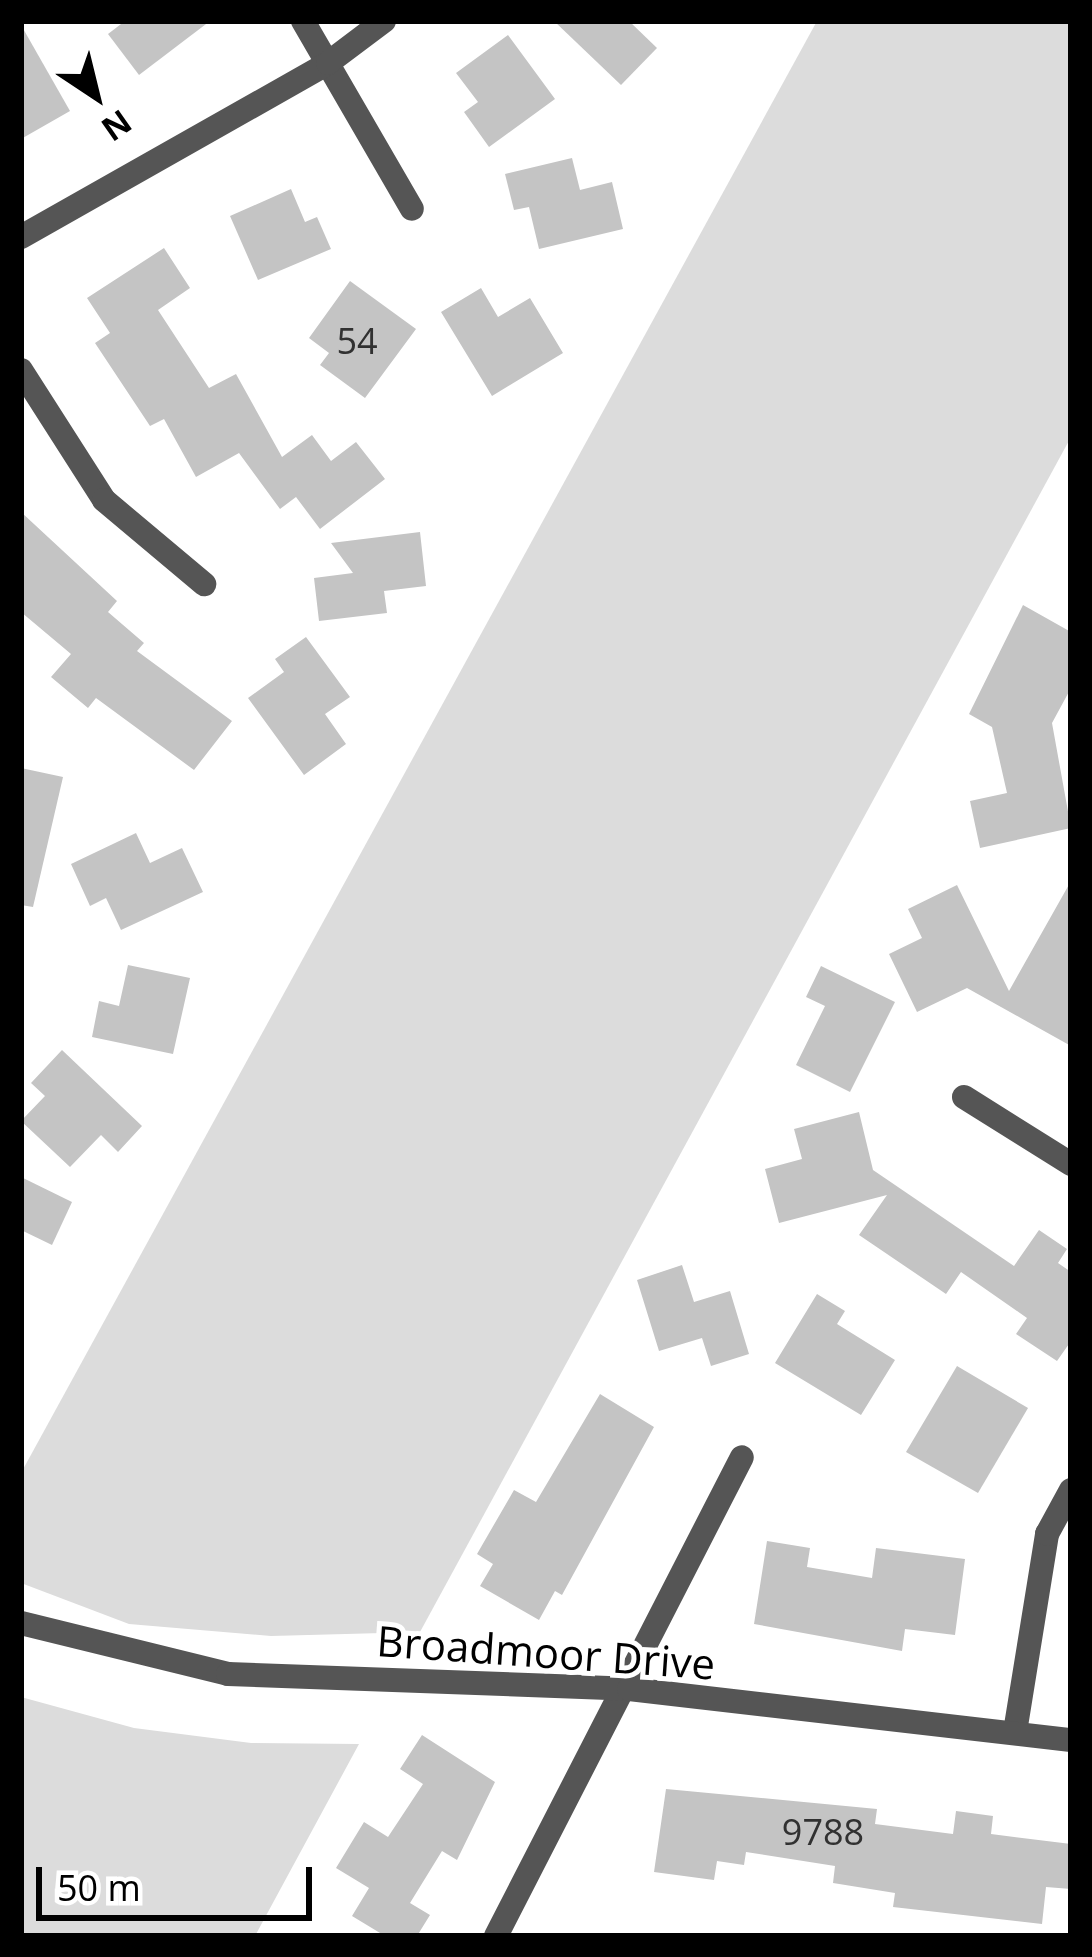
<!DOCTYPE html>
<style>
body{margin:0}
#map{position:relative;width:1092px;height:1957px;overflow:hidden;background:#fff;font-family:"Open Sans",sans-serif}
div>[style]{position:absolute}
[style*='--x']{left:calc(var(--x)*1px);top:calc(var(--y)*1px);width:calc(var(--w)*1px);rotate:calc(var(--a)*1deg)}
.green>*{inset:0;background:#dcdcdc}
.building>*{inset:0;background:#c4c4c4}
.minor>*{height:24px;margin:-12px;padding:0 12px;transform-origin:12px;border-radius:12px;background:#555}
.tertiary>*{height:24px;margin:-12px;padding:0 12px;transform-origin:12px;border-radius:12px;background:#555}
span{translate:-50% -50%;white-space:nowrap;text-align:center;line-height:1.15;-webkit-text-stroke:10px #fff;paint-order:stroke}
.number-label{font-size:36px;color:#313131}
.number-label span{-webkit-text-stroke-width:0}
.street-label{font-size:42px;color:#000}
.frame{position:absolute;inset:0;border:24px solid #000;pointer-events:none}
.north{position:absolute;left:36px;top:36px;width:120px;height:120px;-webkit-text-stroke:9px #fff;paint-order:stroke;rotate:145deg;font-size:33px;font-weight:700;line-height:48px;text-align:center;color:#000}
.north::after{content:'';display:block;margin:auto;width:42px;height:54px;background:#000;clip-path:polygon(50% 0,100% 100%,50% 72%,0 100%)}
.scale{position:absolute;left:36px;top:1867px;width:276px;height:54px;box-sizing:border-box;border:6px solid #000;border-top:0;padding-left:15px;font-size:36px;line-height:42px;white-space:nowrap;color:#000;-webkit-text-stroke:9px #fff;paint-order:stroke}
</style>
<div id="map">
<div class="green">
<div style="clip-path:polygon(817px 21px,1071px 21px,1071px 437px,420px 1632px,271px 1636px,129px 1624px,21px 1583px,21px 1473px)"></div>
<div style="clip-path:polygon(21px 1697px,134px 1728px,251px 1743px,359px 1744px,255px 1936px,21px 1936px)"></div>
</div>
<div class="building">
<div style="clip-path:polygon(125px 21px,210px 21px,139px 75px,108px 34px)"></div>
<div style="clip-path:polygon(554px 21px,629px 21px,657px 48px,621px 85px)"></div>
<div style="clip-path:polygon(21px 25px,70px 111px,21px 139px)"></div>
<div style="clip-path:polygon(508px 35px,555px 99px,489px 147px,464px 112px,478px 102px,456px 73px)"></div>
<div style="clip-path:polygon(572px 158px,580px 190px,612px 182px,623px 229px,539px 249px,529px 207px,514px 210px,505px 174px)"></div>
<div style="clip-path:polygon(291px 189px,305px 222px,317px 217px,331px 249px,258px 280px,230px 216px)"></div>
<div style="clip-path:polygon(164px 248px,190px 288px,158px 310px,209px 388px,236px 374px,282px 457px,312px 435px,331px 461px,356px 442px,385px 479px,320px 529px,296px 497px,280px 509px,239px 453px,196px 477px,164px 419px,150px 426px,95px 343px,110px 333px,87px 298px)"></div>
<div style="clip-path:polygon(350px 281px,416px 329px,365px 398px,320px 365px,329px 353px,309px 338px)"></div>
<div style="clip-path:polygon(481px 288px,498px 317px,530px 298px,563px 353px,492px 396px,441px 312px)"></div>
<div style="clip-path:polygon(21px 512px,117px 601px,108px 612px,144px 643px,137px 651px,232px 721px,194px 770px,96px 698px,88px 708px,51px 677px,71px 654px,21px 612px)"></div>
<div style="clip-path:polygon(420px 532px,426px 586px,384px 591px,387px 613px,319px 621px,314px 578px,353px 573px,331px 543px)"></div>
<div style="clip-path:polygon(1023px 605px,1071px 632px,1071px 688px,1052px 723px,1071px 828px,980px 848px,970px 801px,1007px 793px,992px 727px,969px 714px)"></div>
<div style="clip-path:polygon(306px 637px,350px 697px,325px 714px,346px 744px,304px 775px,248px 698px,284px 672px,275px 659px)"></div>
<div style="clip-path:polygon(21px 768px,63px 777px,33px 907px,21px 905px)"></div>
<div style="clip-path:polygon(136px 833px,150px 863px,182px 848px,203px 892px,121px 930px,106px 898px,90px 906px,71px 864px)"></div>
<div style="clip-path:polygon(1071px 881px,1071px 1046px,967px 988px,917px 1012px,889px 954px,922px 938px,908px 909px,957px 885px,1009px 991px)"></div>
<div style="clip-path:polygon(128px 965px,190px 978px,173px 1054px,92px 1037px,99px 1001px,119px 1006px)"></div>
<div style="clip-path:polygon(821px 966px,895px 1002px,850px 1092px,796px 1065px,825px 1006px,806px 997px)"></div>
<div style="clip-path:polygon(62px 1050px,142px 1126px,118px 1152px,101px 1135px,70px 1167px,21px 1121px,45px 1096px,31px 1083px)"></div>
<div style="clip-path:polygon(859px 1112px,873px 1170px,1014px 1266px,1039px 1230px,1067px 1249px,1058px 1263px,1071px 1272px,1071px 1341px,1057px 1361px,1016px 1334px,1027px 1318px,961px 1272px,946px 1294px,859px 1235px,887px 1195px,779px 1223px,765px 1169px,802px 1159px,794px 1129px)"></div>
<div style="clip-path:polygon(21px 1177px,72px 1202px,52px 1245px,21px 1230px)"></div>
<div style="clip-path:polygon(682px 1265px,694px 1302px,730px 1291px,749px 1354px,711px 1366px,702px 1338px,659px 1351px,637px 1280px)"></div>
<div style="clip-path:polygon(817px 1294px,845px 1311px,837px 1324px,895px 1360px,861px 1415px,775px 1363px)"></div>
<div style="clip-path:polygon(957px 1366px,1028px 1408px,978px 1493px,906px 1452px)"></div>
<div style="clip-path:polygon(600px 1394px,654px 1427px,562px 1595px,555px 1591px,539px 1620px,480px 1586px,493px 1564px,477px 1554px,514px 1490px,536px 1502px)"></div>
<div style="clip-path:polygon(767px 1541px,810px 1548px,807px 1567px,872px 1578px,876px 1548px,965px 1559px,955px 1635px,905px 1629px,902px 1651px,754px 1624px)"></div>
<div style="clip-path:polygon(422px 1735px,495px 1782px,457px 1860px,442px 1851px,410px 1903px,430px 1915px,417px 1936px,385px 1936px,352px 1916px,369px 1888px,336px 1868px,364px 1822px,388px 1837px,423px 1784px,400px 1769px)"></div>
<div style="clip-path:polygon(666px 1789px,877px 1809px,875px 1824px,953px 1834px,956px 1811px,993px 1816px,991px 1834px,1071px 1844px,1071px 1889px,1046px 1887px,1042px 1924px,893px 1907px,895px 1893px,833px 1883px,835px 1866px,746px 1852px,744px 1865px,717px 1861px,714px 1880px,654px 1872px)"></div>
</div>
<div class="minor">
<div style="--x:303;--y:21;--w:217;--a:59.9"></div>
<div style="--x:21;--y:370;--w:154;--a:57.4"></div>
<div style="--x:104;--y:500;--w:131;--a:40"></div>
<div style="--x:964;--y:1097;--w:126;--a:32.1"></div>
<div style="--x:1015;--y:1732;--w:201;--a:-80.8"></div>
<div style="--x:1047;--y:1534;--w:50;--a:-61.4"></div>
<div style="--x:496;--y:1936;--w:538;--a:-62.82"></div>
</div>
<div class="tertiary">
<div style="--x:21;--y:237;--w:353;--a:-29.5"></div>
<div style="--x:328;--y:63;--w:70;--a:-36.9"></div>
<div style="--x:21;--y:1623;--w:213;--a:13.8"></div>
<div style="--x:228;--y:1674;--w:401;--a:2.1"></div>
<div style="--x:629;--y:1689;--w:445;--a:6.6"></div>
</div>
<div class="number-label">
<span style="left:357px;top:341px">54</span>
<span style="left:823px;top:1832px">9788</span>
</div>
<div class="street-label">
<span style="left:546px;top:1652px;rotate:4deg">Broadmoor Drive</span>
</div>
<div class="frame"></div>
<div class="north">N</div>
<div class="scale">50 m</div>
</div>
